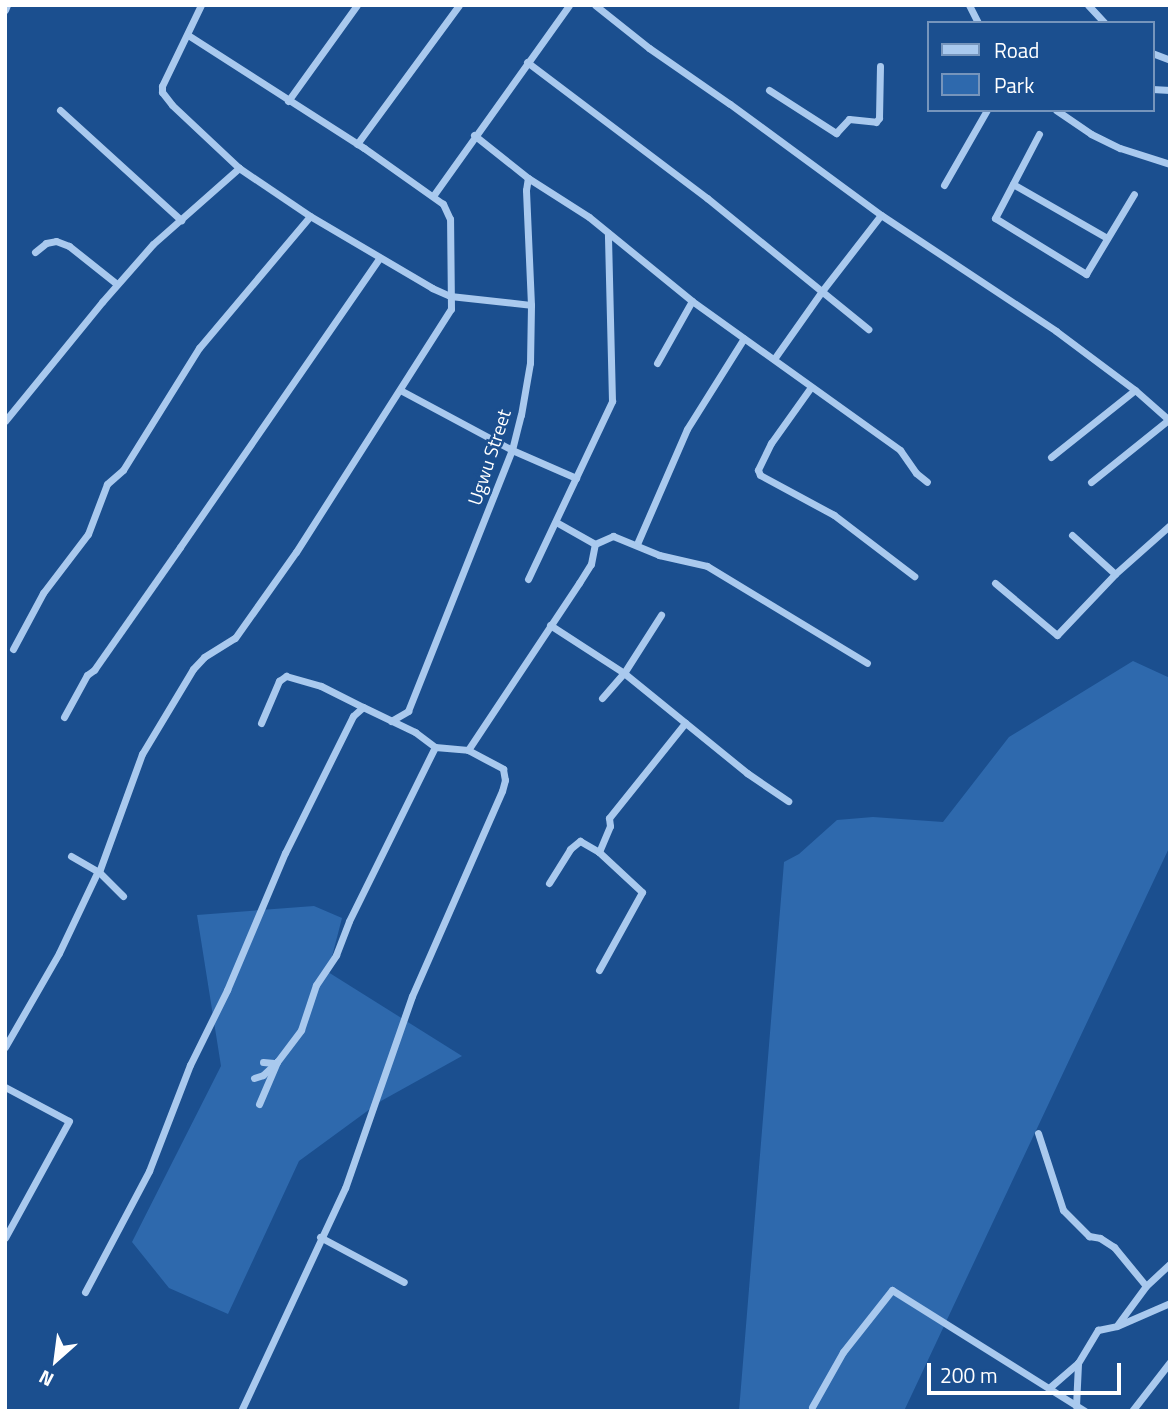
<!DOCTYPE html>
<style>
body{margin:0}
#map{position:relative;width:1175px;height:1416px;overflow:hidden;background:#1b4f8f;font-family:"Titillium Web",sans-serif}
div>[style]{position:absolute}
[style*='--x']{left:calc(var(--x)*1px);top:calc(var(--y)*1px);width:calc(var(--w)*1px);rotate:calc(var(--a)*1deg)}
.green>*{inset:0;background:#2e69ad}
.minor>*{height:7px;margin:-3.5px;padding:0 3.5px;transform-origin:3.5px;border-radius:3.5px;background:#a9c9ee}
span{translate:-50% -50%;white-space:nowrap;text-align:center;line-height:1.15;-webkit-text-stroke:5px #1b4f8f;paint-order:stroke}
.street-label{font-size:19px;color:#fff}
.frame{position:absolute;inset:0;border:7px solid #fff;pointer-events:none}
.legend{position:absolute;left:927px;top:21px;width:228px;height:91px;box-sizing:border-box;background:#1b4f8f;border:2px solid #7695bc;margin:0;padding:9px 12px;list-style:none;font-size:21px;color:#fff}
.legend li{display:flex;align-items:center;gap:14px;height:35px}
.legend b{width:35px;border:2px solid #7695bc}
.north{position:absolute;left:21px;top:1325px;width:70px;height:70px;-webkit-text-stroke:5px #1b4f8f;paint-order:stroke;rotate:208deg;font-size:19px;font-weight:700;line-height:28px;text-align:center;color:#fff}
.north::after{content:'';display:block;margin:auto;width:24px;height:32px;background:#fff;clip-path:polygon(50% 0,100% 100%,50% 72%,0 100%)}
.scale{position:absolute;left:927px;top:1363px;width:194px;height:32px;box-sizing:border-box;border:4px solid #fff;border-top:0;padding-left:9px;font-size:21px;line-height:24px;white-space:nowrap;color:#fff;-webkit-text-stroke:5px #1b4f8f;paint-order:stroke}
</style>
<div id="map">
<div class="green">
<div style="clip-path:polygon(1133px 661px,1170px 678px,1170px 846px,904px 1411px,739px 1411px,784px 862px,799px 854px,837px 820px,873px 817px,943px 822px,1009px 737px)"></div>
<div style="clip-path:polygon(314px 906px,342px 918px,328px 972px,462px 1056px,381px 1101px,299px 1161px,228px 1314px,169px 1288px,132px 1242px,221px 1066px,197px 915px)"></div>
</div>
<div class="minor">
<div style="--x:201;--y:5;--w:90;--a:115.7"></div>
<div style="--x:162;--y:86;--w:6;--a:90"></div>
<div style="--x:162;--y:92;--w:16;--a:52"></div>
<div style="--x:172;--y:105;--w:92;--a:43.2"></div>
<div style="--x:239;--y:168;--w:86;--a:34.1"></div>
<div style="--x:310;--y:216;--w:142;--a:30.5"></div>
<div style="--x:432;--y:288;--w:20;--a:24"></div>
<div style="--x:450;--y:296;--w:81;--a:6.3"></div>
<div style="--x:595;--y:5;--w:69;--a:38.5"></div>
<div style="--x:649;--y:48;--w:98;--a:34.7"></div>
<div style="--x:730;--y:104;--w:187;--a:36.3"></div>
<div style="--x:881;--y:215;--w:210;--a:33.5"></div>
<div style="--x:1056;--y:331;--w:99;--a:36.8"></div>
<div style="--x:1135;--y:390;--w:47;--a:41.5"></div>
<div style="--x:969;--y:5;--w:20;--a:63"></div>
<div style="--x:1088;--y:5;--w:25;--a:47"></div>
<div style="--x:5;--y:10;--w:5;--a:-68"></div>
<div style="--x:1152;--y:53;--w:19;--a:21"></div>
<div style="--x:527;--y:62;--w:226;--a:37.1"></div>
<div style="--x:707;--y:198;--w:208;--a:39.1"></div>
<div style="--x:1152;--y:89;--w:18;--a:3"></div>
<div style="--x:769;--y:90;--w:80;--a:32.7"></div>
<div style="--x:836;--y:133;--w:19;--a:-47"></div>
<div style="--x:849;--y:119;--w:27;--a:6"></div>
<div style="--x:876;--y:122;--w:5;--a:-53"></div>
<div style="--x:879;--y:118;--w:52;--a:-88.9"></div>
<div style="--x:288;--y:101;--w:118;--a:-54.3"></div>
<div style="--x:60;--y:110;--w:164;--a:42.3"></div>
<div style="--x:1056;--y:110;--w:42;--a:34.4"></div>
<div style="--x:1091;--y:134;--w:32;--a:26"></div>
<div style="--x:1120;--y:148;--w:52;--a:17.7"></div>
<div style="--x:1039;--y:134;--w:95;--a:117.6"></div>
<div style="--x:995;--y:218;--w:107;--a:31.6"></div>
<div style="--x:1086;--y:274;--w:93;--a:-59"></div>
<div style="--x:474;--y:135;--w:69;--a:38.5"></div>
<div style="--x:528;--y:178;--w:72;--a:32.6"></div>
<div style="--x:589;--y:217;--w:133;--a:39.2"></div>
<div style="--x:692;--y:301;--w:256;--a:35.6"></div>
<div style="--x:900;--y:450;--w:28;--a:55"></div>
<div style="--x:916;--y:473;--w:14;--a:39"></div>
<div style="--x:357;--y:144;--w:172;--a:-53.7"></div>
<div style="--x:1013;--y:184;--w:108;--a:29.9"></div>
<div style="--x:944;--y:185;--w:86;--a:-60.2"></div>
<div style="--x:433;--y:196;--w:234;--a:-54.5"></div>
<div style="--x:35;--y:252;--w:14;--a:-39"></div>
<div style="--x:46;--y:243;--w:10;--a:-11"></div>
<div style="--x:56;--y:241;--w:14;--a:21"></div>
<div style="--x:69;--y:246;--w:61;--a:38.4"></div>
<div style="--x:774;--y:359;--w:83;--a:-54.8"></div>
<div style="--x:822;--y:291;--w:96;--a:-52.2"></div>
<div style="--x:657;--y:363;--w:71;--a:-60.6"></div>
<div style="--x:811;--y:387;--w:69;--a:125.5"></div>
<div style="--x:771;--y:443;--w:30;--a:116"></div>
<div style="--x:758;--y:470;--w:5;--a:68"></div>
<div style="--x:760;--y:475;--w:84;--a:28.4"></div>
<div style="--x:834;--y:515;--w:101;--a:37.3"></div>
<div style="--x:402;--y:391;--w:125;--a:28.2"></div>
<div style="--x:512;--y:450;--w:70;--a:23.6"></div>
<div style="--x:5;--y:421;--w:154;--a:-50.8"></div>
<div style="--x:102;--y:302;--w:77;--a:-48.7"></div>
<div style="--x:153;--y:244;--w:115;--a:-41.5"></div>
<div style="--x:1051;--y:457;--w:107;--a:-38.6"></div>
<div style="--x:1091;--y:482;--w:99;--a:-38.8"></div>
<div style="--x:556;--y:522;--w:45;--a:29.4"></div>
<div style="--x:595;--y:544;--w:20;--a:-24"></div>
<div style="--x:613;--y:536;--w:50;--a:22.4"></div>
<div style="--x:659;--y:555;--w:49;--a:12.9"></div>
<div style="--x:707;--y:566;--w:187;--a:31.2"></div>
<div style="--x:1072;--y:535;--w:58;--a:42.2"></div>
<div style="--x:637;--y:544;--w:125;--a:-66.5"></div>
<div style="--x:687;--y:429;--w:107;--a:-57.9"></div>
<div style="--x:528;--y:579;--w:197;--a:-64.7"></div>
<div style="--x:612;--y:401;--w:168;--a:-91.4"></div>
<div style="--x:995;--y:583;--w:81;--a:40"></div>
<div style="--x:1057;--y:635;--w:84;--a:-46.4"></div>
<div style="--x:1115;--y:574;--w:74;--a:-41.7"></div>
<div style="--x:550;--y:625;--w:88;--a:33"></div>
<div style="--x:624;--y:673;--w:159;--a:39.1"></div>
<div style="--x:747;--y:773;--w:50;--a:34.3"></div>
<div style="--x:13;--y:649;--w:64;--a:-61.8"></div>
<div style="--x:43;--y:593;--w:74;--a:-52.7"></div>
<div style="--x:88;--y:534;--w:53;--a:-69.2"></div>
<div style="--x:107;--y:484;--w:21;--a:-41"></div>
<div style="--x:123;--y:470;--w:144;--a:-58.1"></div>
<div style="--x:199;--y:348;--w:172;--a:-49.9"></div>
<div style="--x:602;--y:698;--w:33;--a:-49"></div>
<div style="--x:624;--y:673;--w:69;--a:-57.5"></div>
<div style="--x:64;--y:717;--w:48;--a:-61.3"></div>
<div style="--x:87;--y:675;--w:9;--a:-36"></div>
<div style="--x:94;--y:670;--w:150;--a:-55"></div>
<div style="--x:180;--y:547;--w:350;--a:-55.4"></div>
<div style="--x:391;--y:721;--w:20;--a:-30"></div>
<div style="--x:408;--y:711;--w:281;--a:-68.3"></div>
<div style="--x:512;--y:450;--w:36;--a:-76"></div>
<div style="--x:521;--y:415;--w:53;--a:-80.2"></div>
<div style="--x:530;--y:363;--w:58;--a:-89"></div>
<div style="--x:531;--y:305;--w:115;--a:-92.5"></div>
<div style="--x:526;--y:190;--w:12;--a:-81"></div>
<div style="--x:261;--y:723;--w:46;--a:-66.8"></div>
<div style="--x:279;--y:681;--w:9;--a:-36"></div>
<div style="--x:286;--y:676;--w:36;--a:16"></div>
<div style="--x:321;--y:686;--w:47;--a:26.6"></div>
<div style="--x:468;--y:750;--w:201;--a:-56.4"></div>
<div style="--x:579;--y:583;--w:22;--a:-58"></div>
<div style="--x:591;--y:564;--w:20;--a:-79"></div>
<div style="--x:71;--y:856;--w:32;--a:30"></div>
<div style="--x:99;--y:872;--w:34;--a:45"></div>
<div style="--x:99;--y:872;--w:126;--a:-70"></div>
<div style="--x:142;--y:754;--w:99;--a:-59"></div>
<div style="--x:193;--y:669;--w:16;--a:-47"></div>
<div style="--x:204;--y:657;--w:36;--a:-32"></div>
<div style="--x:235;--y:638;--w:105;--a:-54.7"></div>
<div style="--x:296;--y:552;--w:288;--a:-57.5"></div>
<div style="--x:451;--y:309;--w:90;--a:-90.6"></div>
<div style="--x:450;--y:219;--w:17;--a:-115"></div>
<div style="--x:443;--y:204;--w:97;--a:-144.7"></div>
<div style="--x:364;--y:148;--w:209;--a:-147.3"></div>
<div style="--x:549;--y:883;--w:40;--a:-58"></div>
<div style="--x:570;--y:849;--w:13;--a:-39"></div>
<div style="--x:580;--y:841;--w:22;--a:30"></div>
<div style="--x:599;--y:970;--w:89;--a:-61.1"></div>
<div style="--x:642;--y:892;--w:59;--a:-137.1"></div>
<div style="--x:599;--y:852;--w:28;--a:-67"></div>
<div style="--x:610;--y:826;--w:8;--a:-97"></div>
<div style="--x:609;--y:818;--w:122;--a:-51.3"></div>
<div style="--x:5;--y:1047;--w:108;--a:-60.1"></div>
<div style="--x:59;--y:953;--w:91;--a:-64.6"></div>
<div style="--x:263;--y:1062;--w:11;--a:5"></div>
<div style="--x:254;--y:1078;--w:9;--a:-18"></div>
<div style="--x:263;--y:1075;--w:19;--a:-43"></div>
<div style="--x:5;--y:1087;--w:72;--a:28"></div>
<div style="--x:69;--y:1121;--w:133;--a:118.7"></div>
<div style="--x:259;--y:1104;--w:46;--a:-66.8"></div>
<div style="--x:277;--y:1062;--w:40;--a:-53"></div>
<div style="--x:301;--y:1030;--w:47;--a:-71.6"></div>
<div style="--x:316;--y:985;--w:36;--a:-56"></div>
<div style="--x:336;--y:955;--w:36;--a:-69"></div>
<div style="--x:349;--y:921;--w:194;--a:-63.7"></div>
<div style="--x:1038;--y:1133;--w:81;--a:72"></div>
<div style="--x:1063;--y:1210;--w:37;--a:45"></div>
<div style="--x:1089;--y:1236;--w:11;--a:10"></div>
<div style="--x:1100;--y:1238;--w:17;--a:33"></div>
<div style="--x:1114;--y:1247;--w:50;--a:50.6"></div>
<div style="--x:320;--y:1237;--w:95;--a:28.2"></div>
<div style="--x:85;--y:1292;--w:137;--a:-62.1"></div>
<div style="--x:149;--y:1171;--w:114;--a:-68.9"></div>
<div style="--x:190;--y:1065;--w:84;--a:-63.7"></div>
<div style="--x:227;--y:990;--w:149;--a:-67.1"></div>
<div style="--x:285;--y:853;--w:153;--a:-63.6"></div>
<div style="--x:353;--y:716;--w:13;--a:-42"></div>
<div style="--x:363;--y:707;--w:58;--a:25.7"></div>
<div style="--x:415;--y:732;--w:25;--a:37"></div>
<div style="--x:435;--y:747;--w:33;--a:5"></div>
<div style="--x:468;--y:750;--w:40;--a:28"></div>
<div style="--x:503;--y:769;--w:11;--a:80"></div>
<div style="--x:505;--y:780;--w:11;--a:105"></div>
<div style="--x:502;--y:791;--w:224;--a:113.7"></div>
<div style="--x:412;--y:996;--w:203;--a:109.2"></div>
<div style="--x:345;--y:1188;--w:246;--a:115"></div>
<div style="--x:1118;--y:1324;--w:47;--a:-53.6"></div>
<div style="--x:1146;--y:1286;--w:33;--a:-43"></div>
<div style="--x:1049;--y:1388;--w:38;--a:-41"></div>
<div style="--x:1078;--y:1363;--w:39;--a:-59"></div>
<div style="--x:1098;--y:1330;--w:19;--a:-12"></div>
<div style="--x:1117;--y:1326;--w:58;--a:-23.5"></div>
<div style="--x:1076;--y:1406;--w:43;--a:-87.3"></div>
<div style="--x:812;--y:1407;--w:63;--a:-60.6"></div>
<div style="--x:843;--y:1352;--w:79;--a:-51.7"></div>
<div style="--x:892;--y:1290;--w:228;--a:32.1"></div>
<div style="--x:1132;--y:1411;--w:62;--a:-52.2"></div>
</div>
<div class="street-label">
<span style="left:489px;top:457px;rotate:-72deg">Ugwu Street</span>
</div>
<div class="frame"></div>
<ul class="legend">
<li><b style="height:9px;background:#a9c9ee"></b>Road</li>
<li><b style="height:19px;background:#2e69ad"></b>Park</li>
</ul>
<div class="north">N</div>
<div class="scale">200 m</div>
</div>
